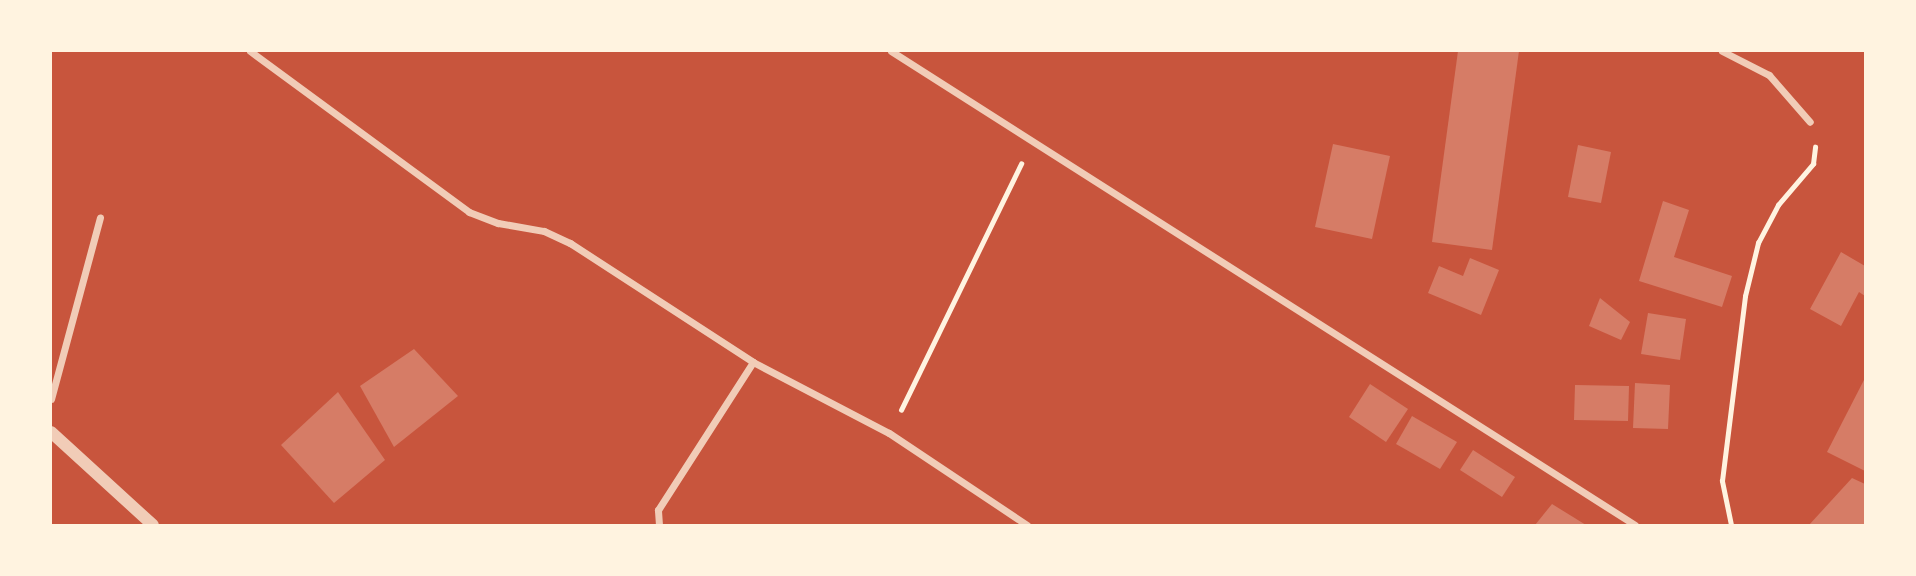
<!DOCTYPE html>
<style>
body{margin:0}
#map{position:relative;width:1916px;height:576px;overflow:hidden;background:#c8553d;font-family:Raleway,sans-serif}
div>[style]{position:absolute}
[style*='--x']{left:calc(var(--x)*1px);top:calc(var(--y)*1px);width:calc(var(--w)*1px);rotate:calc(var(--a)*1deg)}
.building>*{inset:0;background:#d67c66}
.path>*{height:4.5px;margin:-2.25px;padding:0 2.25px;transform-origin:2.25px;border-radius:2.25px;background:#fff3e0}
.minor>*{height:7px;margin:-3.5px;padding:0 3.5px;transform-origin:3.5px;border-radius:3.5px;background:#f1ccb7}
.tertiary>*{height:12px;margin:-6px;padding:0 6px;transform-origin:6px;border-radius:6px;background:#f1ccb7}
span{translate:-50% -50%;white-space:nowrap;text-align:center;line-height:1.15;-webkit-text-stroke:6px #fff3e0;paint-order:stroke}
.frame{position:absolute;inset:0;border:52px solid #fff3e0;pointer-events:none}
</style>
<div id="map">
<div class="building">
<div style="clip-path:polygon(1458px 51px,1519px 51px,1492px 250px,1432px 242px)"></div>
<div style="clip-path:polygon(1333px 144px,1390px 156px,1372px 239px,1315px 227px)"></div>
<div style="clip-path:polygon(1578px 145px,1611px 152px,1601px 203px,1568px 197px)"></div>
<div style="clip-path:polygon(1663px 201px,1689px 210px,1674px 257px,1732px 276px,1722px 307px,1639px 281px)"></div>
<div style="clip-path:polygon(1841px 252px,1865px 266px,1865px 296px,1859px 292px,1841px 326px,1810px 309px)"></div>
<div style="clip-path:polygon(1470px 258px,1499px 270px,1481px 315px,1428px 293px,1439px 266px,1463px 276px)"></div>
<div style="clip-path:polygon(1600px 298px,1630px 322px,1621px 340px,1589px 326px)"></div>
<div style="clip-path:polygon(1648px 313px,1686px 319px,1680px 360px,1641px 354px)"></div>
<div style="clip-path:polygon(414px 349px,458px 396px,394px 447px,360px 386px)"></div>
<div style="clip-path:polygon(1865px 378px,1865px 471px,1827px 452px)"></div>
<div style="clip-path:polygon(1635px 383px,1670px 385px,1668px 429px,1633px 428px)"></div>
<div style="clip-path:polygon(1370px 384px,1408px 409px,1386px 442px,1349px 417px)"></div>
<div style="clip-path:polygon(1575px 385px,1629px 386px,1628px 421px,1574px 420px)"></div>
<div style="clip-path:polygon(338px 392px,385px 460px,334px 503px,281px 445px)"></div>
<div style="clip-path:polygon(1412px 416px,1457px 442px,1440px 469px,1396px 444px)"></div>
<div style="clip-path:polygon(1473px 450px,1515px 477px,1502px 497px,1460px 470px)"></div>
<div style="clip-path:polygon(1852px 478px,1865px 484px,1865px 525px,1809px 525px)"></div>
<div style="clip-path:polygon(1552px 504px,1586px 525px,1535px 525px)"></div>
</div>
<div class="path">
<div style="--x:901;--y:410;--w:274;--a:-64"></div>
<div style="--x:1731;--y:525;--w:45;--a:-101.6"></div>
<div style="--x:1722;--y:481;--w:186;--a:-82.9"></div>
<div style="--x:1745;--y:296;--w:55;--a:-76.2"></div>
<div style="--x:1758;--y:243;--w:43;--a:-62.2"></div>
<div style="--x:1778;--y:205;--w:54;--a:-49.5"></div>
<div style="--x:1813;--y:164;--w:17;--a:-83"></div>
</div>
<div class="minor">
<div style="--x:250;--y:51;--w:272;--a:36.3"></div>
<div style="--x:469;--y:212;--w:31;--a:21"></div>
<div style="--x:498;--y:223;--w:47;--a:9.9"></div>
<div style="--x:544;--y:231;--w:29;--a:25"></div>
<div style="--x:570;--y:243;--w:218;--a:33"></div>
<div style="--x:753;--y:362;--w:153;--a:27.6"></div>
<div style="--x:889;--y:433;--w:166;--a:33.7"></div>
<div style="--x:891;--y:51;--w:882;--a:32.5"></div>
<div style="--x:1722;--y:51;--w:53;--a:27.1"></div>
<div style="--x:1769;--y:75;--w:62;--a:48.9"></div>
<div style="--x:51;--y:399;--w:188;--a:-74.9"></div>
<div style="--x:659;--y:525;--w:15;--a:-94"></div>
<div style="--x:658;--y:510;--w:176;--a:-57.3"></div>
</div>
<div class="tertiary">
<div style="--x:51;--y:432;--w:138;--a:42.4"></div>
</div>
<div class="frame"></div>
</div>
